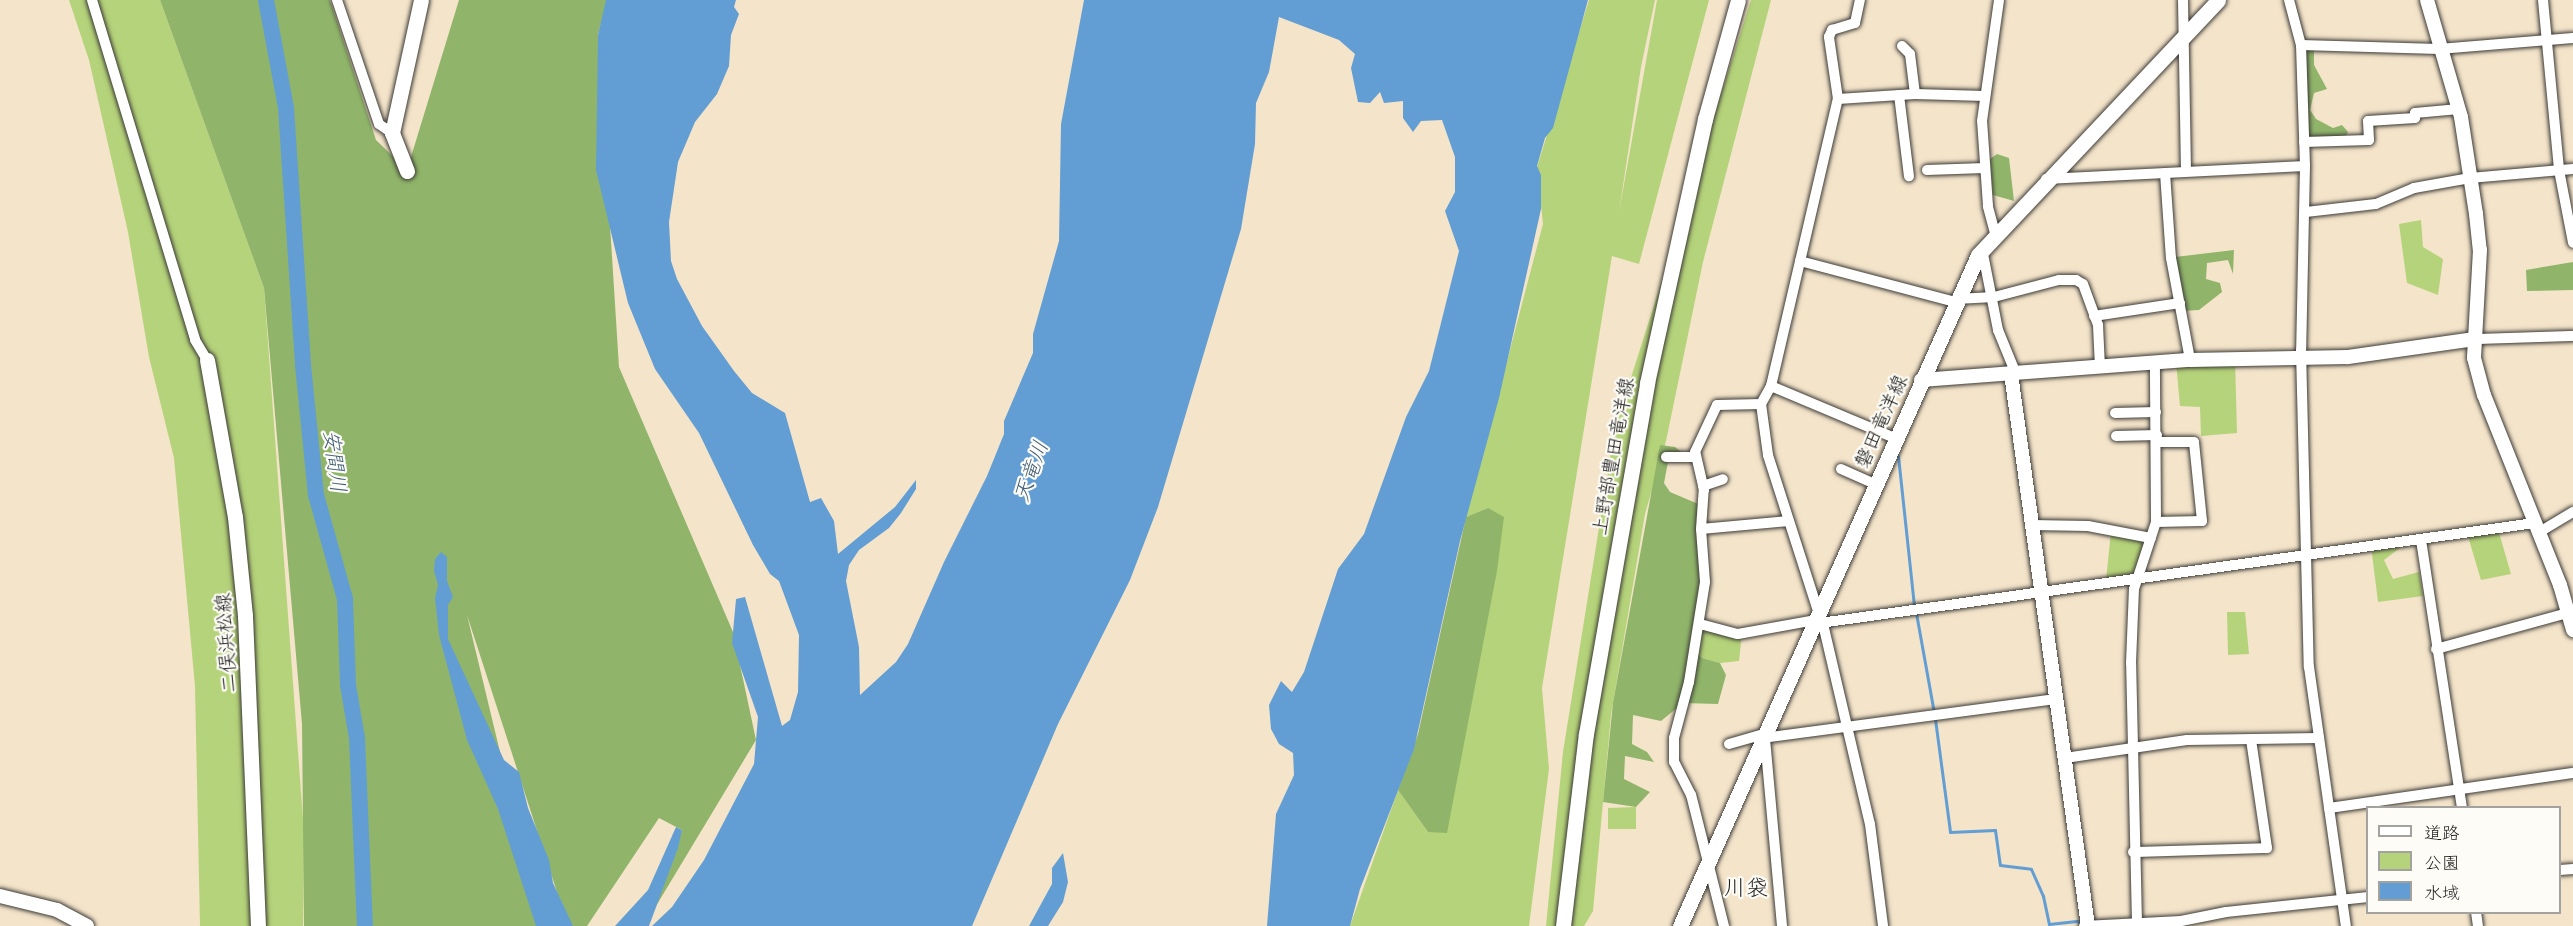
<!DOCTYPE html>
<meta charset="utf-8">
<style>
body{margin:0}
#map{position:relative;width:2573px;height:926px;overflow:hidden;background:#f4e4ca;font-family:Mali,"Klee One",sans-serif}
div>[style]{position:absolute}
[style*='--x']{left:calc(var(--x)*1px);top:calc(var(--y)*1px);width:calc(var(--w)*1px);rotate:calc(var(--a)*1deg)}
.green>*{inset:0;background:#b5d37a}
.forest>*{inset:0;background:#90b56a}
.water>*{inset:0;background:#629ed3}
.stream>*{height:3px;margin:-1.5px;padding:0 1.5px;transform-origin:1.5px;border-radius:1.5px;background:#629ed3}
.river>*{height:16px;margin:-8px;padding:0 8px;transform-origin:8px;border-radius:8px;background:#629ed3}
.roads{filter:drop-shadow(0 0 2px #3c3a36) drop-shadow(0 0 2px #3c3a36)}
.minor>*{height:10px;margin:-5px;padding:0 5px;transform-origin:5px;border-radius:5px;background:#fff}
.tertiary>*{height:14px;margin:-7px;padding:0 7px;transform-origin:7px;border-radius:7px;background:#fff}
.secondary>*{height:15px;margin:-7.5px;padding:0 7.5px;transform-origin:7.5px;border-radius:7.5px;background:#fff}
span{translate:-50% -50%;white-space:nowrap;text-align:center;line-height:1.15;-webkit-text-stroke:4.5px #fdfcf7;paint-order:stroke}
.street-label{font-size:20px;color:#1c1c1c}
.water-label{font-size:21px;color:#3f5d78;font-style:italic}
.quarter-label{font-size:22px;color:#1c1c1c}
.legend{position:absolute;left:2366px;top:806px;width:195px;height:108px;box-sizing:border-box;background:#fdfcf7;border:2px solid #a3a29f;margin:0;padding:8px 10px;list-style:none;font-size:18px;color:#1c1c1c}
.legend li{display:flex;align-items:center;gap:12px;height:30px}
.legend b{width:30px;border:2px solid #a3a29f}
</style>
<div id="map">
<div class="green">
<div style="clip-path:polygon(69px 0,160px 0,264px 288px,304px 833px,303px 926px,200px 926px,195px 686px,174px 458px,149px 357px,128px 232px,89px 60px)"></div>
<div style="clip-path:polygon(1589px 0,1655px 0,1641px 67px,1619px 212px,1657px 0,1709px 0,1639px 264px,1612px 256px,1542px 688px,1549px 769px,1529px 926px,1350px 926px,1398px 790px,1428px 832px,1488px 508px,1466px 517px,1543px 224px,1537px 167px)"></div>
<div style="clip-path:polygon(1751px 0,1771px 0,1703px 262px,1666px 441px,1645px 514px,1611px 715px,1593px 911px,1584px 926px,1546px 926px,1563px 752px,1615px 428px)"></div>
<div style="clip-path:polygon(2421px 220px,2423px 247px,2443px 259px,2438px 295px,2407px 283px,2399px 224px)"></div>
<div style="clip-path:polygon(2235px 358px,2237px 433px,2201px 436px,2200px 407px,2180px 406px,2176px 362px)"></div>
<div style="clip-path:polygon(2498px 529px,2511px 574px,2481px 580px,2467px 533px)"></div>
<div style="clip-path:polygon(2111px 532px,2146px 540px,2135px 575px,2106px 580px)"></div>
<div style="clip-path:polygon(2408px 542px,2384px 560px,2393px 579px,2419px 572px,2423px 596px,2378px 602px,2371px 546px)"></div>
<div style="clip-path:polygon(2227px 612px,2245px 612px,2249px 654px,2228px 655px)"></div>
<div style="clip-path:polygon(1704px 625px,1742px 633px,1739px 661px,1720px 663px,1702px 658px,1695px 650px)"></div>
<div style="clip-path:polygon(1636px 807px,1636px 829px,1608px 829px,1608px 808px)"></div>
</div>
<div class="forest">
<div style="clip-path:polygon(160px 0,330px 0,376px 140px,407px 170px,459px 0,607px 0,598px 35px,619px 367px,733px 632px,756px 740px,653px 911px,682px 830px,659px 818px,587px 926px,568px 926px,467px 615px,542px 926px,304px 926px,302px 724px,264px 288px)"></div>
<div style="clip-path:polygon(2303px 45px,2314px 45px,2314px 65px,2327px 89px,2314px 93px,2310px 110px,2316px 119px,2333px 128px,2342px 125px,2348px 132px,2344px 140px,2304px 142px)"></div>
<div style="clip-path:polygon(1997px 154px,2009px 158px,2014px 201px,1993px 195px,1990px 159px)"></div>
<div style="clip-path:polygon(2234px 250px,2233px 274px,2228px 260px,2207px 263px,2206px 279px,2220px 283px,2222px 292px,2199px 310px,2182px 311px,2175px 257px)"></div>
<div style="clip-path:polygon(2573px 262px,2573px 290px,2527px 291px,2526px 270px)"></div>
<div style="clip-path:polygon(1660px 445px,1675px 447px,1685px 455px,1668px 462px,1664px 483px,1670px 492px,1703px 506px,1704px 590px,1695px 650px,1702px 658px,1720px 663px,1726px 675px,1718px 704px,1683px 703px,1661px 721px,1633px 715px,1632px 744px,1647px 752px,1654px 762px,1625px 756px,1624px 779px,1650px 792px,1636px 807px,1603px 802px,1613px 703px)"></div>
<div style="clip-path:polygon(1488px 508px,1504px 517px,1497px 571px,1447px 833px,1428px 832px,1398px 790px,1418px 734px,1466px 517px)"></div>
</div>
<div class="water">
<div style="clip-path:polygon(606px 0,736px 0,734px 7px,739px 14px,731px 35px,729px 66px,717px 94px,695px 122px,678px 162px,669px 222px,671px 261px,677px 279px,702px 326px,734px 371px,752px 393px,785px 413px,810px 502px,821px 498px,834px 521px,838px 554px,895px 507px,916px 480px,916px 489px,901px 513px,889px 528px,859px 550px,849px 565px,846px 581px,859px 647px,860px 695px,896px 662px,908px 644px,944px 562px,987px 476px,1004px 434px,1004px 421px,1033px 353px,1033px 334px,1059px 241px,1061px 124px,1084px 0,1588px 0,1553px 128px,1545px 138px,1537px 166px,1541px 175px,1541px 209px,1499px 398px,1460px 541px,1414px 749px,1360px 889px,1350px 926px,1267px 926px,1276px 814px,1294px 775px,1293px 753px,1279px 744px,1271px 729px,1269px 705px,1281px 681px,1292px 692px,1304px 672px,1338px 569px,1364px 534px,1406px 417px,1429px 371px,1459px 251px,1445px 211px,1455px 192px,1455px 157px,1442px 120px,1421px 121px,1413px 132px,1403px 118px,1403px 101px,1384px 103px,1380px 92px,1370px 103px,1358px 102px,1351px 68px,1355px 54px,1339px 40px,1279px 17px,1269px 72px,1256px 103px,1255px 144px,1241px 229px,1158px 507px,1130px 580px,1058px 724px,972px 926px,652px 926px,672px 907px,704px 860px,754px 764px,758px 717px,732px 643px,736px 599px,745px 597px,782px 726px,790px 720px,798px 692px,799px 635px,779px 581px,770px 574px,753px 545px,699px 433px,655px 369px,628px 303px,596px 170px,598px 35px)"></div>
<div style="clip-path:polygon(441px 552px,447px 557px,447px 581px,453px 597px,448px 605px,448px 639px,504px 760px,519px 772px,528px 808px,549px 860px,553px 883px,573px 926px,536px 926px,498px 809px,467px 740px,439px 635px,435px 598px,438px 585px,434px 571px,435px 559px)"></div>
<div style="clip-path:polygon(676px 827px,682px 830px,678px 848px,649px 926px,615px 926px,648px 890px)"></div>
<div style="clip-path:polygon(1063px 853px,1068px 882px,1063px 902px,1048px 926px,1029px 926px,1052px 884px,1052px 868px)"></div>
</div>
<div class="stream">
<div style="--x:1898;--y:456;--w:151;--a:83.9"></div>
<div style="--x:1916;--y:613;--w:102;--a:79.8"></div>
<div style="--x:1935;--y:719;--w:114;--a:82.4"></div>
<div style="--x:1950;--y:832;--w:45;--a:-2.5"></div>
<div style="--x:1995;--y:830;--w:35;--a:82"></div>
<div style="--x:2000;--y:865;--w:31;--a:7"></div>
<div style="--x:2031;--y:869;--w:30;--a:66"></div>
<div style="--x:2043;--y:896;--w:29;--a:78"></div>
<div style="--x:2049;--y:924;--w:30;--a:-6"></div>
<div style="--x:2079;--y:921;--w:5;--a:79"></div>
</div>
<div class="river">
<div style="--x:266;--y:0;--w:110;--a:79.5"></div>
<div style="--x:286;--y:108;--w:258;--a:86.2"></div>
<div style="--x:303;--y:365;--w:131;--a:84.3"></div>
<div style="--x:316;--y:495;--w:108;--a:74.4"></div>
<div style="--x:345;--y:599;--w:86;--a:88"></div>
<div style="--x:348;--y:685;--w:54;--a:80.4"></div>
<div style="--x:357;--y:738;--w:188;--a:87.6"></div>
</div>
<div class="roads">
<div class="minor">
<div style="--x:92;--y:0;--w:355;--a:73.1"></div>
<div style="--x:195;--y:340;--w:23;--a:59"></div>
<div style="--x:337;--y:0;--w:131;--a:71.3"></div>
<div style="--x:379;--y:124;--w:16;--a:35"></div>
<div style="--x:2183;--y:0;--w:171;--a:89"></div>
<div style="--x:2289;--y:0;--w:47;--a:75.1"></div>
<div style="--x:2301;--y:45;--w:121;--a:88.1"></div>
<div style="--x:2305;--y:166;--w:184;--a:91.2"></div>
<div style="--x:2301;--y:350;--w:317;--a:88.6"></div>
<div style="--x:2309;--y:667;--w:262;--a:81.9"></div>
<div style="--x:2543;--y:0;--w:171;--a:84.6"></div>
<div style="--x:2559;--y:170;--w:74;--a:79.1"></div>
<div style="--x:2301;--y:45;--w:138;--a:1.7"></div>
<div style="--x:2439;--y:49;--w:134;--a:-4.7"></div>
<div style="--x:1902;--y:46;--w:11;--a:45"></div>
<div style="--x:1910;--y:54;--w:40;--a:82.9"></div>
<div style="--x:1899;--y:95;--w:82;--a:83"></div>
<div style="--x:1838;--y:99;--w:77;--a:-3.7"></div>
<div style="--x:1915;--y:94;--w:70;--a:1.6"></div>
<div style="--x:2304;--y:142;--w:65;--a:-1.8"></div>
<div style="--x:2369;--y:140;--w:19;--a:-93"></div>
<div style="--x:2368;--y:121;--w:47;--a:-3.7"></div>
<div style="--x:2415;--y:118;--w:5;--a:-90"></div>
<div style="--x:2415;--y:113;--w:44;--a:-5.2"></div>
<div style="--x:1927;--y:170;--w:58;--a:-2"></div>
<div style="--x:2165;--y:173;--w:85;--a:86"></div>
<div style="--x:2171;--y:258;--w:104;--a:79.4"></div>
<div style="--x:2046;--y:179;--w:259;--a:-2.9"></div>
<div style="--x:2306;--y:212;--w:70;--a:-6.5"></div>
<div style="--x:2376;--y:204;--w:41;--a:-22.8"></div>
<div style="--x:2414;--y:188;--w:57;--a:-10.1"></div>
<div style="--x:2470;--y:178;--w:103;--a:-5"></div>
<div style="--x:1995;--y:233;--w:28;--a:-105"></div>
<div style="--x:1988;--y:206;--w:85;--a:-94"></div>
<div style="--x:1982;--y:121;--w:122;--a:-82"></div>
<div style="--x:1982;--y:249;--w:83;--a:78.8"></div>
<div style="--x:1998;--y:330;--w:48;--a:67.8"></div>
<div style="--x:1800;--y:261;--w:160;--a:14.8"></div>
<div style="--x:1956;--y:299;--w:38;--a:-3"></div>
<div style="--x:1994;--y:297;--w:67;--a:-14.7"></div>
<div style="--x:2059;--y:280;--w:17;--a:0"></div>
<div style="--x:2076;--y:280;--w:8;--a:30"></div>
<div style="--x:2083;--y:284;--w:44;--a:69.9"></div>
<div style="--x:2098;--y:325;--w:42;--a:87.3"></div>
<div style="--x:2094;--y:316;--w:87;--a:-8.6"></div>
<div style="--x:2475;--y:339;--w:98;--a:-1.8"></div>
<div style="--x:1771;--y:386;--w:134;--a:22.8"></div>
<div style="--x:2115;--y:413;--w:41;--a:-1.4"></div>
<div style="--x:2116;--y:436;--w:41;--a:-1.4"></div>
<div style="--x:1666;--y:457;--w:30;--a:0"></div>
<div style="--x:1841;--y:469;--w:37;--a:24"></div>
<div style="--x:1703;--y:486;--w:21;--a:-19"></div>
<div style="--x:2156;--y:522;--w:46;--a:-1.2"></div>
<div style="--x:2202;--y:521;--w:79;--a:-95.8"></div>
<div style="--x:2194;--y:442;--w:37;--a:180"></div>
<div style="--x:2032;--y:525;--w:56;--a:1"></div>
<div style="--x:2088;--y:526;--w:64;--a:10.8"></div>
<div style="--x:1701;--y:529;--w:88;--a:-5.2"></div>
<div style="--x:2538;--y:533;--w:41;--a:-31"></div>
<div style="--x:2421;--y:540;--w:271;--a:81.3"></div>
<div style="--x:1818;--y:611;--w:164;--a:-107.8"></div>
<div style="--x:1768;--y:455;--w:51;--a:-97.8"></div>
<div style="--x:1761;--y:404;--w:21;--a:-61"></div>
<div style="--x:1771;--y:386;--w:295;--a:-76.9"></div>
<div style="--x:1838;--y:99;--w:63;--a:-98.3"></div>
<div style="--x:1829;--y:37;--w:8;--a:-67"></div>
<div style="--x:1832;--y:30;--w:24;--a:-17"></div>
<div style="--x:1855;--y:23;--w:24;--a:-78"></div>
<div style="--x:1700;--y:624;--w:39;--a:15"></div>
<div style="--x:1738;--y:634;--w:78;--a:-10.3"></div>
<div style="--x:1813;--y:624;--w:728;--a:-7.97"></div>
<div style="--x:1823;--y:624;--w:205;--a:76.8"></div>
<div style="--x:1870;--y:824;--w:103;--a:82.7"></div>
<div style="--x:2436;--y:649;--w:137;--a:-15.3"></div>
<div style="--x:1763;--y:738;--w:296;--a:-7.6"></div>
<div style="--x:1765;--y:739;--w:188;--a:84.8"></div>
<div style="--x:1729;--y:744;--w:36;--a:-16"></div>
<div style="--x:2065;--y:758;--w:123;--a:-8.4"></div>
<div style="--x:2187;--y:740;--w:132;--a:-0.9"></div>
<div style="--x:2329;--y:808;--w:246;--a:-8.2"></div>
<div style="--x:2133;--y:852;--w:134;--a:-1.7"></div>
<div style="--x:2267;--y:848;--w:110;--a:-98.4"></div>
<div style="--x:2560;--y:870;--w:13;--a:-4"></div>
<div style="--x:2476;--y:912;--w:14;--a:82"></div>
<div style="--x:2137;--y:923;--w:260;--a:-91.3"></div>
<div style="--x:2131;--y:663;--w:74;--a:-87.7"></div>
<div style="--x:2134;--y:589;--w:71;--a:-71.8"></div>
<div style="--x:2156;--y:522;--w:157;--a:-90.4"></div>
<div style="--x:1724;--y:926;--w:135;--a:-104.1"></div>
<div style="--x:1691;--y:795;--w:37;--a:-117"></div>
<div style="--x:1674;--y:762;--w:24;--a:-90"></div>
<div style="--x:1674;--y:738;--w:58;--a:-75"></div>
<div style="--x:1689;--y:682;--w:101;--a:-80.9"></div>
<div style="--x:1705;--y:582;--w:53;--a:-94.3"></div>
<div style="--x:1701;--y:529;--w:39;--a:-86"></div>
<div style="--x:1704;--y:490;--w:39;--a:-103"></div>
<div style="--x:1695;--y:452;--w:52;--a:-64.9"></div>
<div style="--x:1717;--y:405;--w:44;--a:-1.3"></div>
<div style="--x:2084;--y:926;--w:97;--a:-3"></div>
<div style="--x:2181;--y:921;--w:46;--a:-11.3"></div>
<div style="--x:2226;--y:912;--w:143;--a:-6"></div>
</div>
<div class="tertiary">
<div style="--x:2427;--y:0;--w:122;--a:73.8"></div>
<div style="--x:2461;--y:117;--w:98;--a:81.2"></div>
<div style="--x:2476;--y:214;--w:36;--a:84"></div>
<div style="--x:2480;--y:250;--w:108;--a:93.2"></div>
<div style="--x:2474;--y:358;--w:38;--a:75"></div>
<div style="--x:2484;--y:395;--w:205;--a:68.2"></div>
<div style="--x:2560;--y:585;--w:47;--a:73.9"></div>
<div style="--x:2011;--y:374;--w:557;--a:82.06"></div>
<div style="--x:1921;--y:380;--w:270;--a:-4.3"></div>
<div style="--x:2190;--y:360;--w:158;--a:-1.1"></div>
<div style="--x:2348;--y:357;--w:128;--a:-8.1"></div>
<div style="--x:0;--y:896;--w:59;--a:13.8"></div>
<div style="--x:57;--y:910;--w:34;--a:28"></div>
</div>
<div class="secondary">
<div style="--x:407;--y:171;--w:41;--a:-111.5"></div>
<div style="--x:392;--y:133;--w:136;--a:-77.7"></div>
<div style="--x:207;--y:360;--w:159;--a:79.9"></div>
<div style="--x:235;--y:517;--w:100;--a:84.2"></div>
<div style="--x:245;--y:616;--w:310;--a:87.6"></div>
<div style="--x:1563;--y:926;--w:193;--a:-83.2"></div>
<div style="--x:1586;--y:734;--w:356;--a:-80.1"></div>
<div style="--x:1647;--y:383;--w:270;--a:-77.6"></div>
<div style="--x:1705;--y:119;--w:123;--a:-74.5"></div>
<div style="--x:1680;--y:926;--w:734;--a:-66.05"></div>
<div style="--x:1978;--y:255;--w:350;--a:-46.7"></div>
</div>
</div>
<div class="street-label">
<span style="left:1880px;top:421px;rotate:-66deg">磐田竜洋線</span>
<span style="left:1612px;top:456px;rotate:-80deg">上野部豊田竜洋線</span>
<span style="left:225px;top:643px;rotate:-94deg">二俣浜松線</span>
</div>
<div class="water-label">
<span style="left:336px;top:461px;rotate:83deg">安間川</span>
<span style="left:1030px;top:471px;rotate:-70deg">天竜川</span>
</div>
<div class="quarter-label">
<span style="left:1746px;top:887px">川袋</span>
</div>
<ul class="legend">
<li><b style="height:8px;background:#fff"></b>道路</li>
<li><b style="height:16px;background:#b5d37a"></b>公園</li>
<li><b style="height:16px;background:#629ed3"></b>水域</li>
</ul>
</div>
